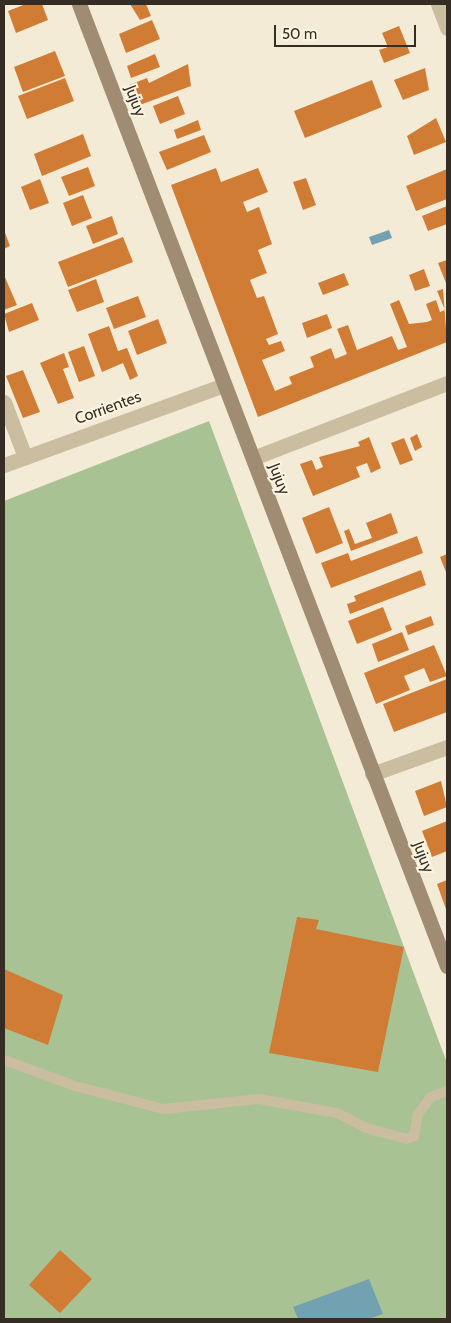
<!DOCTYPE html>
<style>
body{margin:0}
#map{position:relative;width:451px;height:1323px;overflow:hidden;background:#f3ebd5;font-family:Cabin,sans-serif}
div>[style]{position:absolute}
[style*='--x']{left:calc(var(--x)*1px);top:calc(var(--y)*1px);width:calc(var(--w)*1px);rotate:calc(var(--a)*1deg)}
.green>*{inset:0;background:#a9c294}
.water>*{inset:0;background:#72a1b2}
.building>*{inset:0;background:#d17c35}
.lane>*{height:10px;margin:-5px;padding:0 5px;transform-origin:5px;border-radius:5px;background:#cbbda0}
.street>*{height:15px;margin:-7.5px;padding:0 7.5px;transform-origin:7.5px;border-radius:7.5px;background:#cbbda0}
.secondary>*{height:15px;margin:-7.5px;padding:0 7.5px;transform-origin:7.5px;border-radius:7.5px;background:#9f8c72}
span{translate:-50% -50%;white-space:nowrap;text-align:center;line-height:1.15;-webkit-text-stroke:4px #faf4e1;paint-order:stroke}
.street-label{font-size:16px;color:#352d24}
.frame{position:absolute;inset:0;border:5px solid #352d24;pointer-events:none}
.scale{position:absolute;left:274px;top:25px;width:142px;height:22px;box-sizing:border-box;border:2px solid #352d24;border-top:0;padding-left:6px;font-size:15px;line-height:18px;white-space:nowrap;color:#352d24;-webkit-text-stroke:4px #faf4e1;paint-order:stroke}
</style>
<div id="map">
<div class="green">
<div style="clip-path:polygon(209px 421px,447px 1063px,447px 1319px,4px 1319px,4px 501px)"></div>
</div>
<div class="water">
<div style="clip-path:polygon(389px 230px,392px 238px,372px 245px,369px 237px)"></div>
<div style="clip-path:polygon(369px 1279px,383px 1314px,368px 1319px,298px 1319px,293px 1307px)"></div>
</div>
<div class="building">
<div style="clip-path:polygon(26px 4px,42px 4px,48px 20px,16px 33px,8px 11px)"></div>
<div style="clip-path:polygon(130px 4px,146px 4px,151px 16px,140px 20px)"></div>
<div style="clip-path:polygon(152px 20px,160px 39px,126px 53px,119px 34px)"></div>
<div style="clip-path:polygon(399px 26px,410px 53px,384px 63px,379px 50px,388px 47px,382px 33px)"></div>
<div style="clip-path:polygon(55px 51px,65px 76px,23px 92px,14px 67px)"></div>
<div style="clip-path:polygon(155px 54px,160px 67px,131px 78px,127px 66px)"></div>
<div style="clip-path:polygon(188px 64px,191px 86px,137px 106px,129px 85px,147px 78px,149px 83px)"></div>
<div style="clip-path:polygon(425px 68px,429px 90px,403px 100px,394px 80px)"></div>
<div style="clip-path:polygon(65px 78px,74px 101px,27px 119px,18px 96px)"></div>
<div style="clip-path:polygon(372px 80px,382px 107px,305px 138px,294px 111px)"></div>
<div style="clip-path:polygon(178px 96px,185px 114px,160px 124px,153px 106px)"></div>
<div style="clip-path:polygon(436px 118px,446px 142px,414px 155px,407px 136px)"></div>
<div style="clip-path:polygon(198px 120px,201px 130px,177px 139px,174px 130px)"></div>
<div style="clip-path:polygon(83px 134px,91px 156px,42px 176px,34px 154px)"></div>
<div style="clip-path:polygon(204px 135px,211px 152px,167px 170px,159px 152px)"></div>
<div style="clip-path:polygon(88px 167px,95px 186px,69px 196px,61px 177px)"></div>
<div style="clip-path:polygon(216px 168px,221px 182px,258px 168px,268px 192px,243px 202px,247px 212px,259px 207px,272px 244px,258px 250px,267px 273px,250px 280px,257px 298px,264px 296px,278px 334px,266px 339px,269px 345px,281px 341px,285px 351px,262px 360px,275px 391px,292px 384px,289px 377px,314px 367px,310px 357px,331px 348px,335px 359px,347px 354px,337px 329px,348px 325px,357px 350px,392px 336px,398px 350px,407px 347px,390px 304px,399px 300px,409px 324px,427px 322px,432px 320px,426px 304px,436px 300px,440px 312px,445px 310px,437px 291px,443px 289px,447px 342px,258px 417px,171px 185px)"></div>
<div style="clip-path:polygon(447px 169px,447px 199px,416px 211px,406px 186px)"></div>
<div style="clip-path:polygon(306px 178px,316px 205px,303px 210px,293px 182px)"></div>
<div style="clip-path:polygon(40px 179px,49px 203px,30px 210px,21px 187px)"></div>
<div style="clip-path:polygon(83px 195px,92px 218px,72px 226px,63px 203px)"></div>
<div style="clip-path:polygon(447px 206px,447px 224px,428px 231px,422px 216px)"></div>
<div style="clip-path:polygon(112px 216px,118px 234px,93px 244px,86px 226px)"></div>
<div style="clip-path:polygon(4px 230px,10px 246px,4px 249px)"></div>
<div style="clip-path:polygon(123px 237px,133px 262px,68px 287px,58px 262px)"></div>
<div style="clip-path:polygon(447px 260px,447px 283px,446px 283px,438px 263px)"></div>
<div style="clip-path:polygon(424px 269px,430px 286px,415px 291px,409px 275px)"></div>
<div style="clip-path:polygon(344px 273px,349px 285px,323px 295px,318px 283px)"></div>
<div style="clip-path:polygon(4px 275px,17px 305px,4px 310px)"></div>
<div style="clip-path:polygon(96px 279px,104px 302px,77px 312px,68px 290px)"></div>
<div style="clip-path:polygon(138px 296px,146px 317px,114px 329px,106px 308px)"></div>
<div style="clip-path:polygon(32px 303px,39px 320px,9px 332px,4px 314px)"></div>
<div style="clip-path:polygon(327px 314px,332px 328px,307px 338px,302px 323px)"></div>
<div style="clip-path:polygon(158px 319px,167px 343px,137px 355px,128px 331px)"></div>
<div style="clip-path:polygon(109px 326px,118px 351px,127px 348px,138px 376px,130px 380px,123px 363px,102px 372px,88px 334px)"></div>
<div style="clip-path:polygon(84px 346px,95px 376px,79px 382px,68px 352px)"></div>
<div style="clip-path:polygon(64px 353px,69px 367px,63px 369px,74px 398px,58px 404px,40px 363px)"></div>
<div style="clip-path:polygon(23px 370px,40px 412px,23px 418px,6px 376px)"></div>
<div style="clip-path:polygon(417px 434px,422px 447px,415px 451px,410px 438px)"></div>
<div style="clip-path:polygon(369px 437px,381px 468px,371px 473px,367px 463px,356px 467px,360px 477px,313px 496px,300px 464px,312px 460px,316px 470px,323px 467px,319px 457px,360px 446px,358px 442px)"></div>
<div style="clip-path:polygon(404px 438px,413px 460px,400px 465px,391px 443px)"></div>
<div style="clip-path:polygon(329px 507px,343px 543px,316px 554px,302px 518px)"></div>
<div style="clip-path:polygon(391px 513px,398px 533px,351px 551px,344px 531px,349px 529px,355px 544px,372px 538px,366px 523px)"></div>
<div style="clip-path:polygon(417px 536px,423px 553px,331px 588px,321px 563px,348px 553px,351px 561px)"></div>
<div style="clip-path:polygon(447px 554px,447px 572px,446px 572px,440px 557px)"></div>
<div style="clip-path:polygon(421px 570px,426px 585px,350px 614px,347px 604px,356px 601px,354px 596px)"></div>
<div style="clip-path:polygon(383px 607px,392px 630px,357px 644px,348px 621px)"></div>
<div style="clip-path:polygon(431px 616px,434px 625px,408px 635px,405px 626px)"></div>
<div style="clip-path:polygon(402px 632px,409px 650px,378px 662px,372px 644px)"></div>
<div style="clip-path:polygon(434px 645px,447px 676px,430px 682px,424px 668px,404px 676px,410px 690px,376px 704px,364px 673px)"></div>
<div style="clip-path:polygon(447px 679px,447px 712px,394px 732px,383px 704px)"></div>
<div style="clip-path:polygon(441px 781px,447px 807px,424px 816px,415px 791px)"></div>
<div style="clip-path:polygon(447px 821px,447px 851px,432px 857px,422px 831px)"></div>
<div style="clip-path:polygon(447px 880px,447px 912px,437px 884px)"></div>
<div style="clip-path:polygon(297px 917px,319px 920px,316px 929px,404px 947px,378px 1072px,269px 1053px)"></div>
<div style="clip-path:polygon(4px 969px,63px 995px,48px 1045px,4px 1028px)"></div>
<div style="clip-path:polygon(60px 1250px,92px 1279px,60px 1313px,29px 1285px)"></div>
</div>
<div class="lane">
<div style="--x:4;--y:1060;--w:76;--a:20.1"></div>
<div style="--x:75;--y:1086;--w:92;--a:14.5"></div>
<div style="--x:164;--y:1109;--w:96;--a:-6"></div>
<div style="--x:259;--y:1099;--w:79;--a:10.2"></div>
<div style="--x:337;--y:1113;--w:33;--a:27"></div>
<div style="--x:366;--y:1128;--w:42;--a:15"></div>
<div style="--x:407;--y:1139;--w:8;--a:-23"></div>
<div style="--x:414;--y:1136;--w:22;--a:-80"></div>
<div style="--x:418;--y:1114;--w:21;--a:-53"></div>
<div style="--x:431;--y:1097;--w:17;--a:-21"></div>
</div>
<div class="street">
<div style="--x:438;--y:4;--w:26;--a:69"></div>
<div style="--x:4;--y:402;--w:59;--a:69.1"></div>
<div style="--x:253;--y:458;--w:208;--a:-21.1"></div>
<div style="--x:4;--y:465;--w:234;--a:-20"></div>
<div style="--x:372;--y:774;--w:80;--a:-19.8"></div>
</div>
<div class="secondary">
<div style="--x:79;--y:4;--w:1030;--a:69.07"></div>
</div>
<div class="street-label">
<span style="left:135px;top:101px;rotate:69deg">Jujuy</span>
<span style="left:108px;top:408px;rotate:-20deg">Corrientes</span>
<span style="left:279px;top:479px;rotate:69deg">Jujuy</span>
<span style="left:423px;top:857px;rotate:69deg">Jujuy</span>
</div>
<div class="frame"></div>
<div class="scale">50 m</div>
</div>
